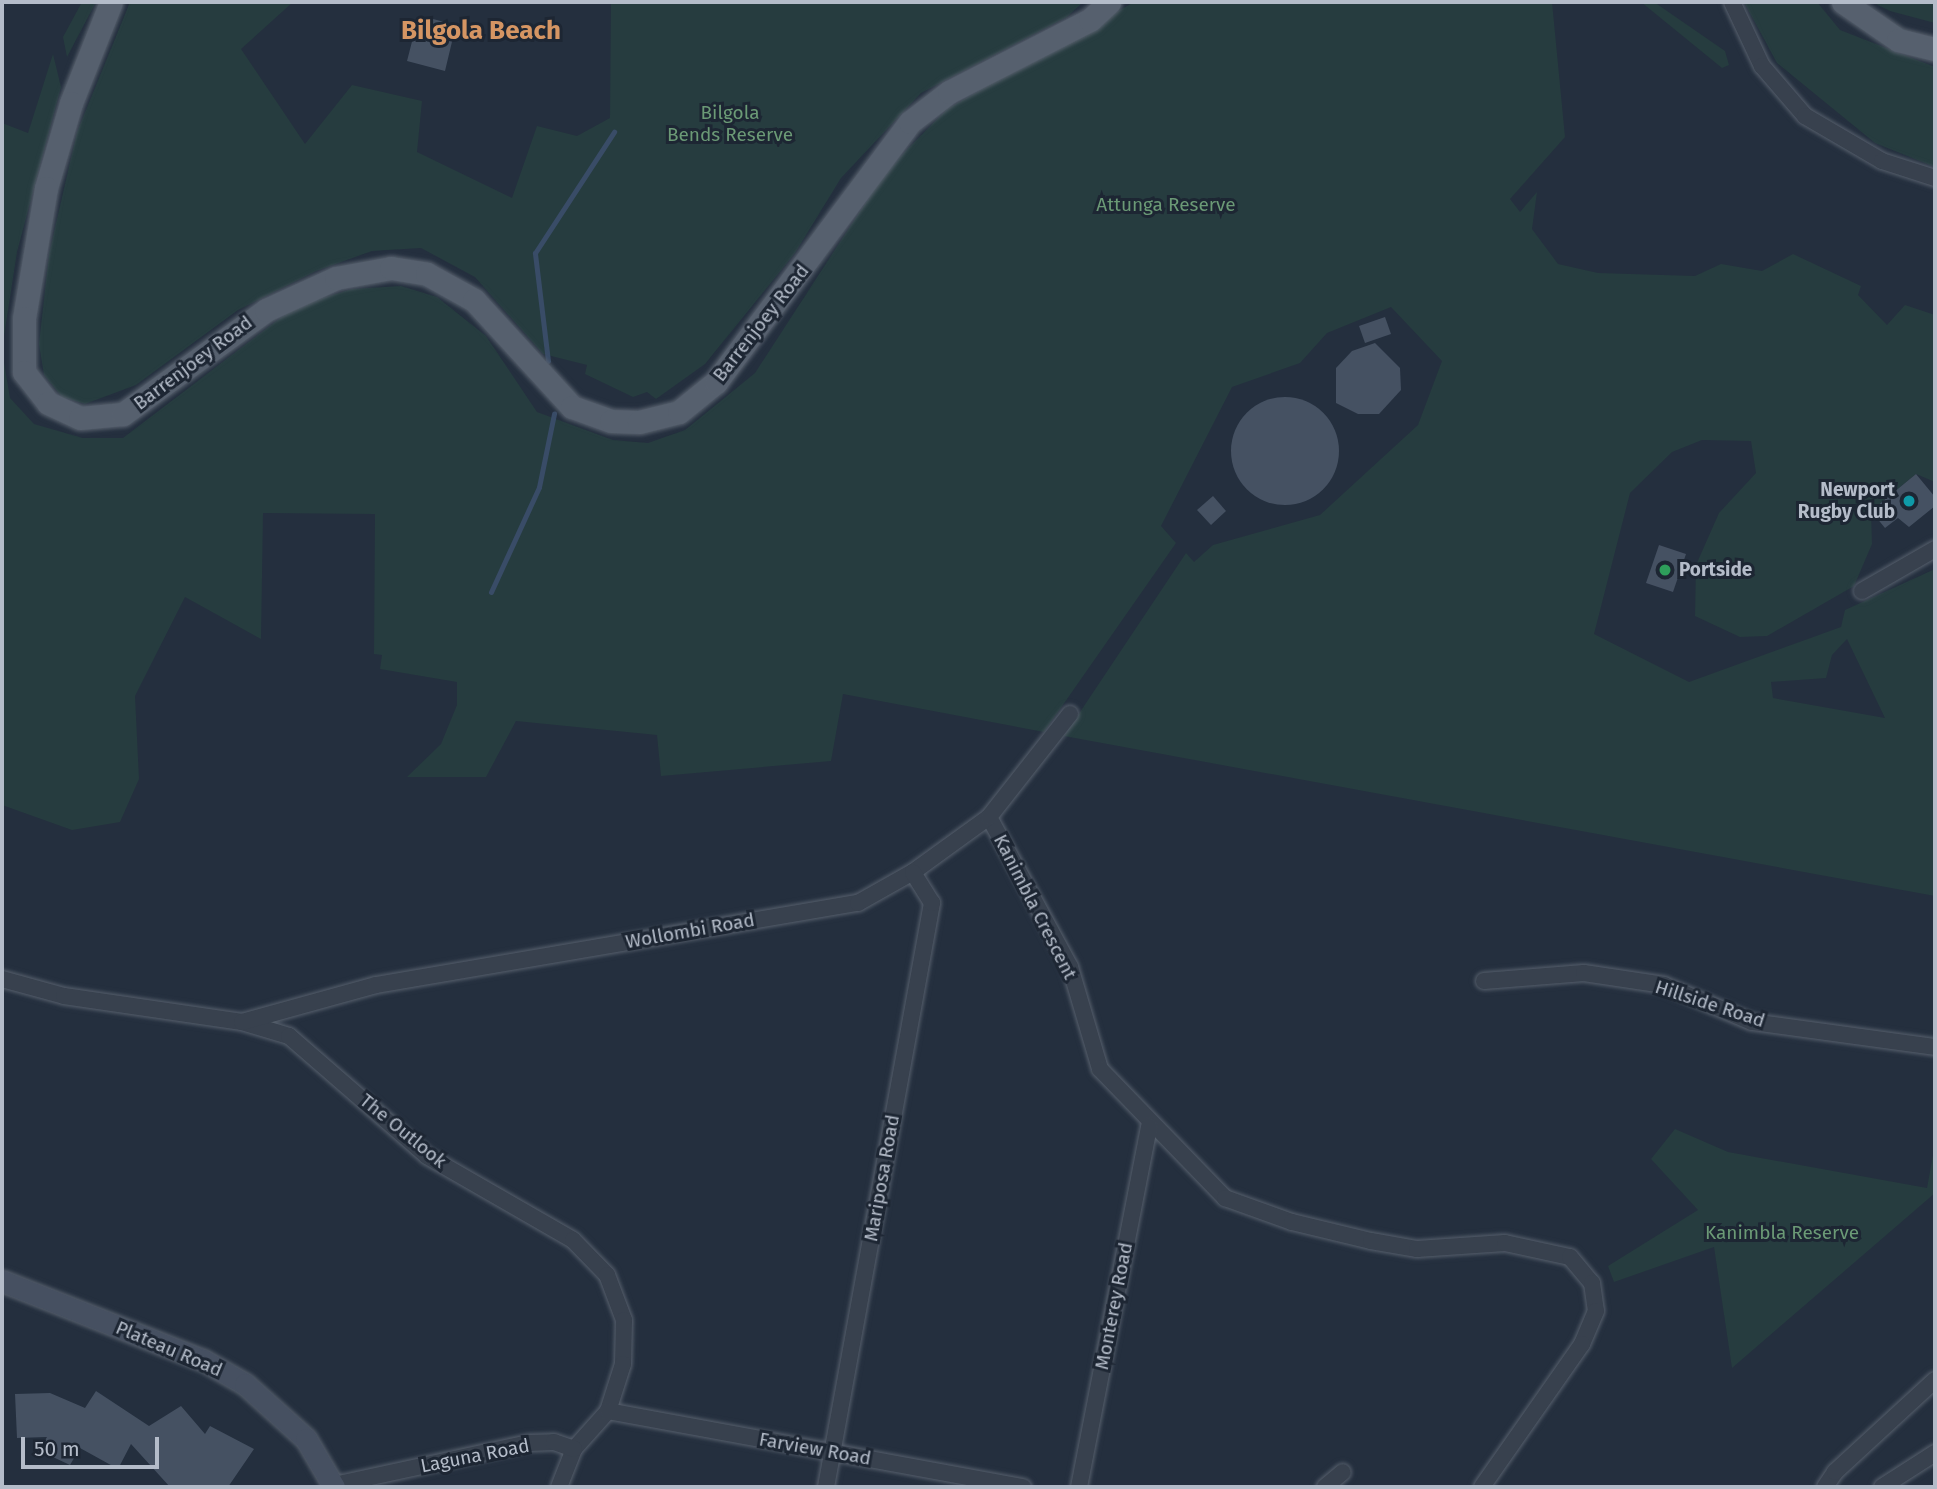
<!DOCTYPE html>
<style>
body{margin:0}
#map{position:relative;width:1937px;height:1489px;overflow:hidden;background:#242f3e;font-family:"Fira Sans",sans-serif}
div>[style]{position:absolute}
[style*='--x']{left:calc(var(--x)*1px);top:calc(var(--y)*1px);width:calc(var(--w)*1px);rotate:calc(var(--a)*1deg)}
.green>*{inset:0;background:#263c3f}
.stream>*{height:5px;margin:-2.5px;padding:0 2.5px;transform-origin:2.5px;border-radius:2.5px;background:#394c67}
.building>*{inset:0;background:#455162}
.round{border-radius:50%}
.roads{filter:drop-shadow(0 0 2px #565f6c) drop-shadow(0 0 2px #565f6c)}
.street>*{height:16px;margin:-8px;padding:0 8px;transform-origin:8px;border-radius:8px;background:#38414e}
.secondary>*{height:21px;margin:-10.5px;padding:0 10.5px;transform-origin:10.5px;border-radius:10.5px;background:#465061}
.primary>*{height:23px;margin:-11.5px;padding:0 11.5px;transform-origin:11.5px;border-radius:11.5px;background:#56606e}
.dots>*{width:19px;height:19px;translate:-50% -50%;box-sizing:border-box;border:4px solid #1d2633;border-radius:50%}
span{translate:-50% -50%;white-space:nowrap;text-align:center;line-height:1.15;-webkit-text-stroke:6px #1d2633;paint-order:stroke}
.park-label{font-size:19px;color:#6b9a76}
.street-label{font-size:19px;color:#b4bcc9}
.poi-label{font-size:19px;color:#b4bcc9;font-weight:700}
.right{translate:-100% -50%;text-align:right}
.left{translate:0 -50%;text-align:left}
.district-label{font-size:26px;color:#d59563;font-weight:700}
.frame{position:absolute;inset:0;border:4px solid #b4bcc9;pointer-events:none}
.scale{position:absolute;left:21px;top:1437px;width:138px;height:32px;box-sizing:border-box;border:4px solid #b4bcc9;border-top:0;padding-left:9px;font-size:21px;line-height:24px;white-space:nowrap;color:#b4bcc9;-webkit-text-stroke:5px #1d2633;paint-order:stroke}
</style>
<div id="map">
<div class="green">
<div style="clip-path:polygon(82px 2px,96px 2px,67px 57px,63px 37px)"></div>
<div style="clip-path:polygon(130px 2px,293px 2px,241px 49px,305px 144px,352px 85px,422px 101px,417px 152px,512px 198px,537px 126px,577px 136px,610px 118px,611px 2px,1083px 2px,1067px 17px,921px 93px,841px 178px,795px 253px,705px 364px,656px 399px,647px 392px,633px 397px,585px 374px,587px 365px,543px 354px,475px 277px,421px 248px,372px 251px,316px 271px,238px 310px,136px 385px,85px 404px,62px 397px,44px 375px,39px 344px,49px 254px,77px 132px)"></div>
<div style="clip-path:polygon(evenodd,1134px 2px,1552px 2px,1565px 137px,1510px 199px,1520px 212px,1537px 192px,1532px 229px,1558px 264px,1598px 273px,1695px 276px,1721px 264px,1762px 271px,1793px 254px,1861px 286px,1858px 295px,1887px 325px,1905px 305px,1935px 315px,1935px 482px,1916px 474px,1871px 511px,1872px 544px,1854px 586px,1767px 636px,1740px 637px,1695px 616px,1696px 565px,1719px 513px,1756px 473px,1751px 441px,1702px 440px,1672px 452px,1630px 493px,1594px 634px,1689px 682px,1841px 627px,1845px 610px,1935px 569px,1935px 896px,1064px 736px,1186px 553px,1194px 562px,1213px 545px,1320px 515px,1418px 425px,1442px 361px,1391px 307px,1327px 333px,1300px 363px,1232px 387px,1161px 526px,1176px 543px,1044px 732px,843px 694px,831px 761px,661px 776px,657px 735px,516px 721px,486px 777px,407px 777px,441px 744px,457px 705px,457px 682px,380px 669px,382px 655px,374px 654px,375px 514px,263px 513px,261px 639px,185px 597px,135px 696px,139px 779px,120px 822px,72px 830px,2px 805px,2px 350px,10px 398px,34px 424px,83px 438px,123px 438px,296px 306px,352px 289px,401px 286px,437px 297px,486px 336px,537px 412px,613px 440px,648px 443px,685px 430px,755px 373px,886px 171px,947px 109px,1134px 2px,1847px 639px,1885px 718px,1773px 698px,1771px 682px,1826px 678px,1832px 655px,1847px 639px)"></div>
<div style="clip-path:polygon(1641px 2px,1654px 2px,1725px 51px,1729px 65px,1722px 68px)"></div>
<div style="clip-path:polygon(1744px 2px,1817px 2px,1840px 30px,1935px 67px,1935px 167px,1875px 143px,1777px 63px)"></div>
<div style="clip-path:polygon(1872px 2px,1935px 2px,1935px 23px,1890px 11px)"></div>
<div style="clip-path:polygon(53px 54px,61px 87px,17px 252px,2px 349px,2px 123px,28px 133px)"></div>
<div style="clip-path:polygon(1675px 1129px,1728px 1152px,1927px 1188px,1935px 1144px,1935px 1193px,1732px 1368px,1714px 1247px,1614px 1282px,1608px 1266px,1698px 1210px,1651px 1159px)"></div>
</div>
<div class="stream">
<div style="--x:548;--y:361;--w:109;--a:-96.9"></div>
<div style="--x:535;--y:253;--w:145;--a:-56.9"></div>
<div style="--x:491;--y:592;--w:115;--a:-65.4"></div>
<div style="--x:539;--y:487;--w:75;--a:-78.4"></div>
</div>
<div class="building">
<div style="clip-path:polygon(433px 19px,456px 25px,445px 71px,407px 61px,416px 26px,430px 30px)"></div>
<div style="clip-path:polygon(1385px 317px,1391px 334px,1365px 343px,1359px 326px)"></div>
<div style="clip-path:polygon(1375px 343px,1400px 368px,1401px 390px,1379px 414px,1358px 414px,1336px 403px,1336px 368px,1352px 351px)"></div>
<div class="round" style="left:1231px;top:397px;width:108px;height:108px"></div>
<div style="clip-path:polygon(1916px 474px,1935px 497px,1935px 506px,1909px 527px,1898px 518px,1885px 528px,1871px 511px)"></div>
<div style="clip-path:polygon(1213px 496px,1226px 511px,1211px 525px,1197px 510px)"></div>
<div style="clip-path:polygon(1659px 545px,1686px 554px,1673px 592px,1646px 583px)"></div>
<div style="clip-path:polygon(96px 1391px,149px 1426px,181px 1406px,205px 1434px,210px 1426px,254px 1449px,228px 1487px,170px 1487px,131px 1444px,118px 1469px,80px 1448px,70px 1465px,55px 1458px,40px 1449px,47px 1437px,17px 1438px,15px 1394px,50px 1393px,85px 1408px)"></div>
</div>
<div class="roads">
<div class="street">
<div style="--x:1732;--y:2;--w:71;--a:64.9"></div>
<div style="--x:1762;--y:66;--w:66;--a:49.3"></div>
<div style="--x:1805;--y:116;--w:89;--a:30.3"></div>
<div style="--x:1882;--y:161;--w:56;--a:17.8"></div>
<div style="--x:1862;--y:591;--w:84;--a:-29.9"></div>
<div style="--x:989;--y:817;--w:170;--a:61.6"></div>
<div style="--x:1070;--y:967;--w:106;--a:73.6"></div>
<div style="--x:1100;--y:1069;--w:180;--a:45.9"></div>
<div style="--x:1225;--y:1198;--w:71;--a:19.7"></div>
<div style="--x:1292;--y:1222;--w:81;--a:13.5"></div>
<div style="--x:1371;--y:1241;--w:47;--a:9.9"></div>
<div style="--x:1417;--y:1249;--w:88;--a:-3.9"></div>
<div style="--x:1505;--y:1243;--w:66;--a:12.2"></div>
<div style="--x:1570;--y:1257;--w:34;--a:50"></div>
<div style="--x:1592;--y:1283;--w:28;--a:82"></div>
<div style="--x:1596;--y:1311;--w:36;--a:113"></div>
<div style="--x:1582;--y:1344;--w:174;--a:125"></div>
<div style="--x:2;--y:979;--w:64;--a:15.3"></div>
<div style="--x:64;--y:996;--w:180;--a:8.3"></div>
<div style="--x:242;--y:1022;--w:49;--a:16.6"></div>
<div style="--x:289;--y:1036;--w:183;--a:41"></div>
<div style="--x:427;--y:1156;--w:168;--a:29.9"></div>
<div style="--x:573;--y:1240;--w:49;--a:45.8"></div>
<div style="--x:607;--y:1275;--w:48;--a:69.3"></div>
<div style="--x:624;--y:1320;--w:44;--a:91.3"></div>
<div style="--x:623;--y:1364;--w:49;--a:107.7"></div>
<div style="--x:608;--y:1411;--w:51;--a:131.8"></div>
<div style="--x:574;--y:1449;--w:41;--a:111.5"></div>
<div style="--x:1484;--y:981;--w:100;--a:-4.6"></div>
<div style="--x:1584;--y:973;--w:81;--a:8.5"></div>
<div style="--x:1664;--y:985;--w:95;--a:22.8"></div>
<div style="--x:1752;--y:1022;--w:185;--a:7.8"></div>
<div style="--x:242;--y:1022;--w:139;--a:-15.4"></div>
<div style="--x:376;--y:985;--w:489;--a:-9.7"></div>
<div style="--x:858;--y:903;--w:63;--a:-29.4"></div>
<div style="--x:913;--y:872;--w:94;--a:-35.9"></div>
<div style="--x:989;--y:817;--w:131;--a:-51.8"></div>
<div style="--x:608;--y:1411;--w:422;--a:10.4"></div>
<div style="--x:334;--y:1485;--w:199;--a:-12.2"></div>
<div style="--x:529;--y:1443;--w:25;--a:-2"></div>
<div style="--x:554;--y:1442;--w:21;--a:19"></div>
<div style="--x:826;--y:1487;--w:594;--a:-79.71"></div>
<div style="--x:932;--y:903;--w:36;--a:-122"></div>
<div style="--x:1079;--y:1487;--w:368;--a:-79"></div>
<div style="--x:1325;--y:1487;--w:23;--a:-40"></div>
<div style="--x:1825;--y:1487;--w:18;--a:-56"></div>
<div style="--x:1835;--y:1472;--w:136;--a:-42.6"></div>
<div style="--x:1882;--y:1487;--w:63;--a:-32.7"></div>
</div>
<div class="secondary">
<div style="--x:2;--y:1281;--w:216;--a:21.5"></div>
<div style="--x:203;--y:1360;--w:48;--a:29.7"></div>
<div style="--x:245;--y:1384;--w:82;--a:42"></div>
<div style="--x:306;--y:1439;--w:56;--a:59.7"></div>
</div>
<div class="primary">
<div style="--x:111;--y:2;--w:109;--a:111.6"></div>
<div style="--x:71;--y:103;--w:89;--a:106.4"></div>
<div style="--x:46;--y:188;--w:132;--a:99.6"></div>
<div style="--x:24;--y:318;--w:54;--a:90"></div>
<div style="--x:24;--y:372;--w:39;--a:52"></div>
<div style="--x:48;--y:403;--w:35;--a:25"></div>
<div style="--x:80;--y:418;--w:43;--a:-5.3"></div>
<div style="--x:123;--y:414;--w:177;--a:-36"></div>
<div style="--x:266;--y:310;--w:77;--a:-24.6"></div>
<div style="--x:336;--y:278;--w:56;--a:-10.3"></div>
<div style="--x:391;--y:268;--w:36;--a:9"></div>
<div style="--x:427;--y:274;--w:54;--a:29"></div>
<div style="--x:474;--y:300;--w:145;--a:47.5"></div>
<div style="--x:572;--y:407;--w:41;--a:19.7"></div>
<div style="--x:611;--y:421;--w:28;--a:2"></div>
<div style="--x:639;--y:422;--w:41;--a:-14"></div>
<div style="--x:679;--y:412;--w:48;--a:-39"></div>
<div style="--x:716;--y:382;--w:324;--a:-53.3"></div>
<div style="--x:910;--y:122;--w:49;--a:-37.6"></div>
<div style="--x:949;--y:92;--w:158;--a:-27.1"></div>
<div style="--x:1090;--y:20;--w:26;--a:-43"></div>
<div style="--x:1843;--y:2;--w:67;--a:34.6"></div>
<div style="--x:1898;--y:40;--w:38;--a:14"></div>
</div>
</div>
<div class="dots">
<div style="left:1909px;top:501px;background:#0f9aa8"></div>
<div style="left:1665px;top:570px;background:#2e9e5b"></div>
</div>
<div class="park-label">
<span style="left:730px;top:124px">Bilgola<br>Bends Reserve</span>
<span style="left:1166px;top:205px">Attunga Reserve</span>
<span style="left:1782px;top:1233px">Kanimbla Reserve</span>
</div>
<div class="street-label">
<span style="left:761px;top:323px;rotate:-52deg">Barrenjoey Road</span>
<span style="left:193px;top:363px;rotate:-37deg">Barrenjoey Road</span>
<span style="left:1035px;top:907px;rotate:63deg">Kanimbla Crescent</span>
<span style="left:690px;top:931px;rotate:-10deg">Wollombi Road</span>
<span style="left:1710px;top:1004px;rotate:18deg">Hillside Road</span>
<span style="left:403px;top:1131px;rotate:39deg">The Outlook</span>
<span style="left:882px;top:1178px;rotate:-80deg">Mariposa Road</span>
<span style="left:1114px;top:1306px;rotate:-79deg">Monterey Road</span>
<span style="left:169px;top:1349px;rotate:23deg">Plateau Road</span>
<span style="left:815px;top:1449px;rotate:10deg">Farview Road</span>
<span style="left:475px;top:1456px;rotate:-11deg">Laguna Road</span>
</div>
<div class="poi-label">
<span class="right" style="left:1895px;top:501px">Newport<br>Rugby Club</span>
<span class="left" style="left:1679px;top:570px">Portside</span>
</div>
<div class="district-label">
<span style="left:481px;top:31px">Bilgola Beach</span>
</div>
<div class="frame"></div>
<div class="scale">50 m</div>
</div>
